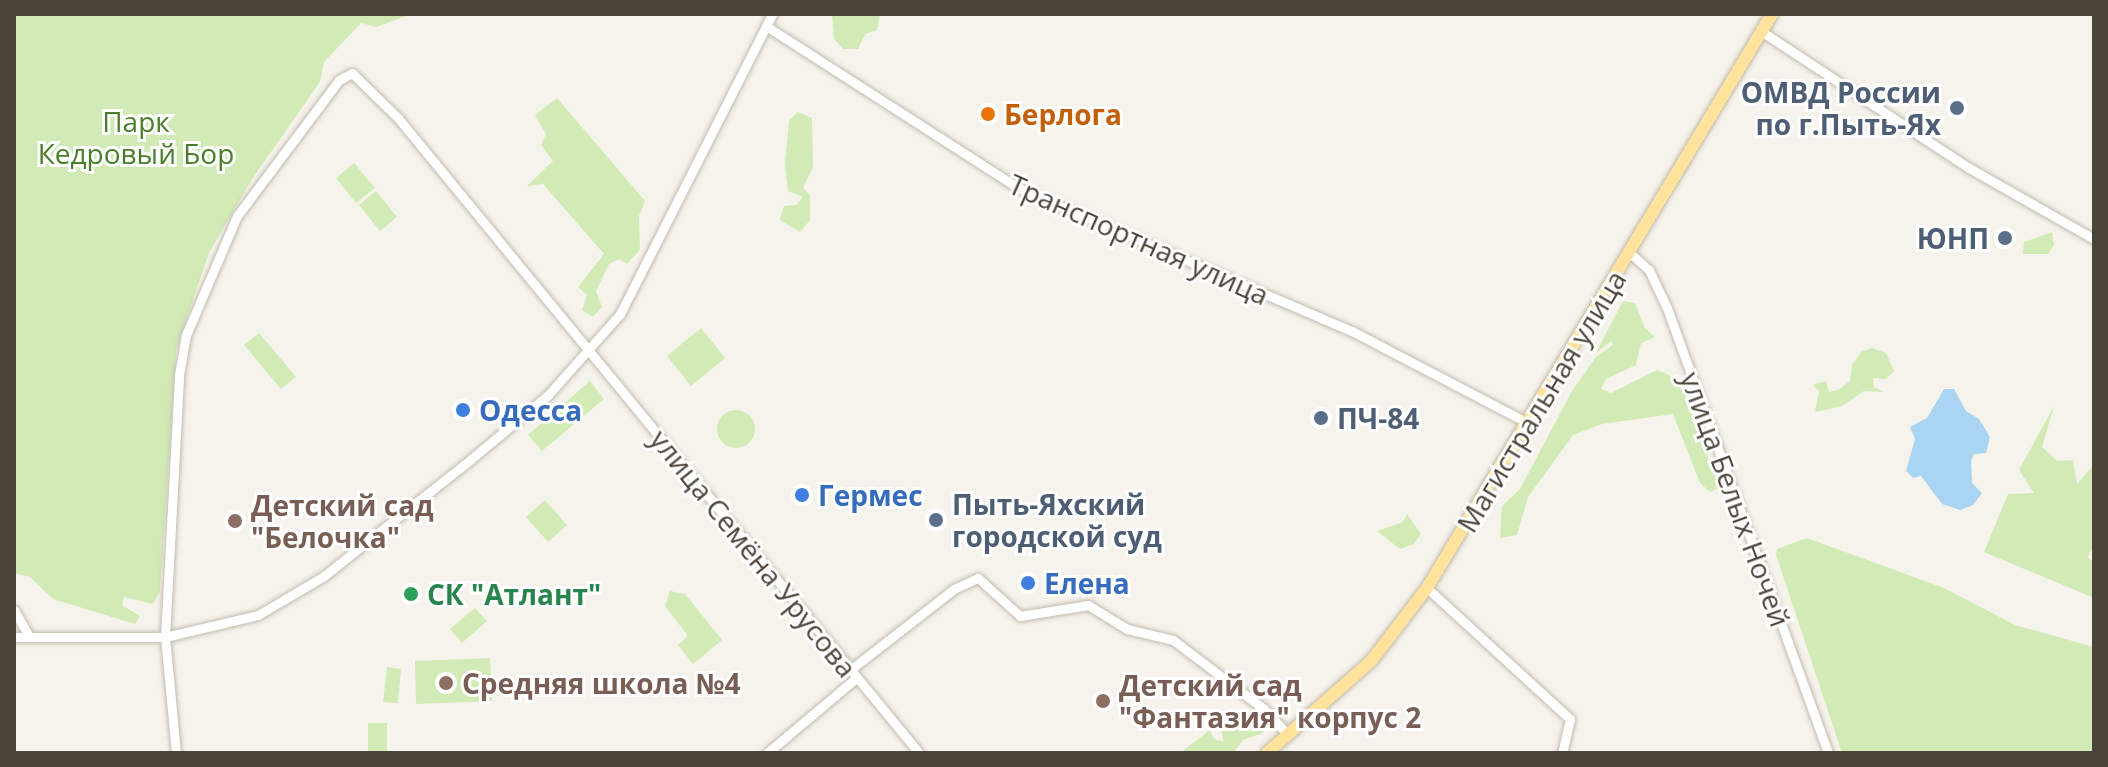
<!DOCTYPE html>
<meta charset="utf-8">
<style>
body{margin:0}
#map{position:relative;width:2108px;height:767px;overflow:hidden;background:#f6f3ec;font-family:"Open Sans",sans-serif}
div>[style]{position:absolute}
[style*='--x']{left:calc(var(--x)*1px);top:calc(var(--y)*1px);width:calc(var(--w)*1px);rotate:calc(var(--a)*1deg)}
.green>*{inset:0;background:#d2eab5}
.round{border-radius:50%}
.water>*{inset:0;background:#a9d4f2}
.roads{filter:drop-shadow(0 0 2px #c2bbae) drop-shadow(0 0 2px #c2bbae)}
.minor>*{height:9px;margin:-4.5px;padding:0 4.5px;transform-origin:4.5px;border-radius:4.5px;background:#fff}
.major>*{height:12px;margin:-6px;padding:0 6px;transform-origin:6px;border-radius:6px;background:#ffe39c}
.dots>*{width:22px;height:22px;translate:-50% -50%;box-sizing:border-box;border:4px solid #fff;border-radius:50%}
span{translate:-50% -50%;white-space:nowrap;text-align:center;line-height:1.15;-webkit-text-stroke:6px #fff;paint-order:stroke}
.service-label{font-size:28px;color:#4e5e75;font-weight:700}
.right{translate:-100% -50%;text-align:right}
.left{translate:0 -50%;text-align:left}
.food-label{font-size:28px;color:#c56008;font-weight:700}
.park-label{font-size:28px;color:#4a7f2a}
.street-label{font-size:28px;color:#4b4439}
.shop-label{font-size:28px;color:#366cbe;font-weight:700}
.education-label{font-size:28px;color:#785e54;font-weight:700}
.leisure-label{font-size:28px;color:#27864d;font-weight:700}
.frame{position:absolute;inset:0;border:16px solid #4b4439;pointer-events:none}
</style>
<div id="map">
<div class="green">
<div style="clip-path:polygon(14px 14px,412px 14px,376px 27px,361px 23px,324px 62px,320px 82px,252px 179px,209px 253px,176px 350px,160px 591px,153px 604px,124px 597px,122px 605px,140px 616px,135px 624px,53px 599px,30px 577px,14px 573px)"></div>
<div style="clip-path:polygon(832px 14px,880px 14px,877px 30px,865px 34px,858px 49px,843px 49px,834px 39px)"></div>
<div style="clip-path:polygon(557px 98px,645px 201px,639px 216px,640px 250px,627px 264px,619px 259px,609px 264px,596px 291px,602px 307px,593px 317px,582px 310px,587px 295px,578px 287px,604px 254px,543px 184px,527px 186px,553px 161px,541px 145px,546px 134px,535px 115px)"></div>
<div style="clip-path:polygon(798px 112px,812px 118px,813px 167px,803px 188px,810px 195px,810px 220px,800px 232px,780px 220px,784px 206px,796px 205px,803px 197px,788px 191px,785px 164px,789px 120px)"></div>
<div style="clip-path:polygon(354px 163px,375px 188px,356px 203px,336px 178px)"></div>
<div style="clip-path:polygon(376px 191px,397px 217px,380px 231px,359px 205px)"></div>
<div style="clip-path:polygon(2052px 232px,2054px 245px,2048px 254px,2023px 254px,2024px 242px)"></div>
<div style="clip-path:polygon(1623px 301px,1635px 303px,1645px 328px,1655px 337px,1641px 343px,1636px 365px,1606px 379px,1601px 389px,1611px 393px,1657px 370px,1680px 380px,1719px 488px,1710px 492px,1700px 483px,1673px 414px,1602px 424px,1573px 435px,1528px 497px,1517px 535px,1500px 538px,1502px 506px,1520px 489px,1572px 391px,1596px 357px,1613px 345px,1611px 341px,1596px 353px)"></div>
<div style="clip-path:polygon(701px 328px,725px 358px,691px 386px,667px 356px)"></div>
<div style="clip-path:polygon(259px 333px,296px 377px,281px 389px,244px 345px)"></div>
<div style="clip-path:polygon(1872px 348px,1886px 353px,1894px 371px,1886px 379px,1873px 378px,1874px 387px,1884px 392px,1864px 391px,1842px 406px,1815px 412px,1819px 391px,1813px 385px,1826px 381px,1829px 392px,1838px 390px,1850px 381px,1852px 365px,1861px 352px)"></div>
<div style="clip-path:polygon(590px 381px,604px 399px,542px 451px,528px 435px)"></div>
<div style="clip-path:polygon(2054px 406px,2042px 447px,2057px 461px,2073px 460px,2077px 484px,2094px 464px,2094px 545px,2088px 557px,2094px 563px,2094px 598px,1984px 552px,2008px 494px,2034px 493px,2019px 470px)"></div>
<div class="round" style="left:717px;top:410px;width:38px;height:38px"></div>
<div style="clip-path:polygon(545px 500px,567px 525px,548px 542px,526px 517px)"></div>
<div style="clip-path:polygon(1407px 514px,1421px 534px,1414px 544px,1400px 549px,1377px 531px,1403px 522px)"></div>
<div style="clip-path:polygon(1807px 538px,1944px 588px,2015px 625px,2094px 647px,2094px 753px,1842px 753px,1776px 555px,1777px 549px)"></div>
<div style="clip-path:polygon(670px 591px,685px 594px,722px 640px,693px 664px,678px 645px,688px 636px,665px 606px)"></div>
<div style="clip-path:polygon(475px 608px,487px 621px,462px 643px,450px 629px)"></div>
<div style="clip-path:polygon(490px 658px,492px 701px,416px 704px,415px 661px)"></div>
<div style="clip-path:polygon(387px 667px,401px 669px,398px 703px,383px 702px)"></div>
<div style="clip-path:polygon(1237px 709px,1236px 720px,1249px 714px,1256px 727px,1260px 720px,1265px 723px,1263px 733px,1243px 740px,1233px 753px,1180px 753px,1210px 730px,1214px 739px,1224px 742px,1220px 727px)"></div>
<div style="clip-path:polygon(368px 723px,387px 723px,387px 753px,368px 753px)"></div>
</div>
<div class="water">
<div style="clip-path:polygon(1944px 389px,1954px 389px,1966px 411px,1979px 419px,1990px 437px,1986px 453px,1974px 454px,1971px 461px,1972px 483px,1982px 493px,1973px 505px,1960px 510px,1942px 504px,1921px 476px,1913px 478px,1906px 471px,1915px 439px,1910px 427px,1927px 418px)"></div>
</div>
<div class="roads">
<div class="minor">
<div style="--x:766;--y:26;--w:300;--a:32.7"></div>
<div style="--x:1018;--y:188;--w:363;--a:23.2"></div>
<div style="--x:1352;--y:331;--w:199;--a:27.6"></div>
<div style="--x:1761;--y:31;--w:249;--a:33.4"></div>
<div style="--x:1969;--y:168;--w:144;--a:29.6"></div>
<div style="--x:1630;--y:253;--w:25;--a:42"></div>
<div style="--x:1649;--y:270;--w:42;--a:64.7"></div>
<div style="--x:1667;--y:308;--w:473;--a:70.1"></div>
<div style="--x:1427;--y:588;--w:194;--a:42.5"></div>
<div style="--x:1570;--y:719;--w:35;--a:103"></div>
<div style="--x:14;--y:610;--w:30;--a:60"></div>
<div style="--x:14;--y:637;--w:151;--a:0"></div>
<div style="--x:165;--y:637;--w:96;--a:-13.3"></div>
<div style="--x:258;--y:615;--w:77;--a:-30.6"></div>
<div style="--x:324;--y:576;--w:188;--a:-38.5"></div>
<div style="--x:471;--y:459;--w:100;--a:-39.7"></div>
<div style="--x:548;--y:395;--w:108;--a:-48.4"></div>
<div style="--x:620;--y:314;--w:336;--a:-63.1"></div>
<div style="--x:850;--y:670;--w:132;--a:-37.9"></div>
<div style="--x:954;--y:589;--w:26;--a:-25"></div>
<div style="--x:978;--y:578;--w:57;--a:42.1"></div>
<div style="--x:1020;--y:616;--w:69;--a:-9.2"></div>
<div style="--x:1088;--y:605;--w:46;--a:31.6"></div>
<div style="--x:1127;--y:629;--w:47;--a:13.4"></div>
<div style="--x:1173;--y:640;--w:114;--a:37.2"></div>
<div style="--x:1264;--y:709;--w:35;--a:47"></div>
<div style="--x:176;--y:753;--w:117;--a:-95.4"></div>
<div style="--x:165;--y:637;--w:262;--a:-86.9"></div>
<div style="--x:179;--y:375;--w:41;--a:-80.1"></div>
<div style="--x:186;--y:335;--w:129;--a:-66.8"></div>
<div style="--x:237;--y:216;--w:170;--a:-53.1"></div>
<div style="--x:339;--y:80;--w:15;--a:-28"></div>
<div style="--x:352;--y:73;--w:64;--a:44.4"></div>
<div style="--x:398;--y:118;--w:821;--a:50.63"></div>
<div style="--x:767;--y:753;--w:116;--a:-40.1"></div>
</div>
<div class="major">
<div style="--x:1267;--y:753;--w:140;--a:-41.5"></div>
<div style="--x:1372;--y:660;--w:91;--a:-52.6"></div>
<div style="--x:1427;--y:588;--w:670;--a:-58.99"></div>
</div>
</div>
<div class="dots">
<div style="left:1957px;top:108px;background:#5c6f8a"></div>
<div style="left:988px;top:114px;background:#e8710a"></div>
<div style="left:2005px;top:238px;background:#5c6f8a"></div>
<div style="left:463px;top:410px;background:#3f7fe0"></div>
<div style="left:1321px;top:418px;background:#5c6f8a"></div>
<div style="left:802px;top:495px;background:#3f7fe0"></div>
<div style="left:936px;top:520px;background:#5c6f8a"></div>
<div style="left:235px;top:521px;background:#8d6e63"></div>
<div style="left:1028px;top:583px;background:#3f7fe0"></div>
<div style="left:411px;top:594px;background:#2e9e5b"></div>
<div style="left:446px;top:683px;background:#8d6e63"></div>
<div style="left:1103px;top:701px;background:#8d6e63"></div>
</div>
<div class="service-label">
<span class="right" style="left:1941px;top:108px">ОМВД России<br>по г.Пыть-Ях</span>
<span class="right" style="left:1989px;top:238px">ЮНП</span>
<span class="left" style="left:1337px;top:418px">ПЧ-84</span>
<span class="left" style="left:952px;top:520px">Пыть-Яхский<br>городской суд</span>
</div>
<div class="food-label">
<span class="left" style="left:1004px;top:114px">Берлога</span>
</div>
<div class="park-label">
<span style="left:136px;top:137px">Парк<br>Кедровый Бор</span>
</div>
<div class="street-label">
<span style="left:1139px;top:239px;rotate:24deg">Транспортная улица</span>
<span style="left:1541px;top:401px;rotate:-59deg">Магистральная улица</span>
<span style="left:1736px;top:499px;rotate:70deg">улица Белых Ночей</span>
<span style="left:754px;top:553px;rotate:51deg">улица Семёна Урусова</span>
</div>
<div class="shop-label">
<span class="left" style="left:479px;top:410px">Одесса</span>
<span class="left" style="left:818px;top:495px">Гермес</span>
<span class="left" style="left:1044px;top:583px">Елена</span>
</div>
<div class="education-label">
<span class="left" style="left:251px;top:521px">Детский сад<br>"Белочка"</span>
<span class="left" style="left:462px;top:683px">Средняя школа №4</span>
<span class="left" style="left:1119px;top:701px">Детский сад<br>"Фантазия" корпус 2</span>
</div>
<div class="leisure-label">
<span class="left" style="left:427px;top:594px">СК "Атлант"</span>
</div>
<div class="frame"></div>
</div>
